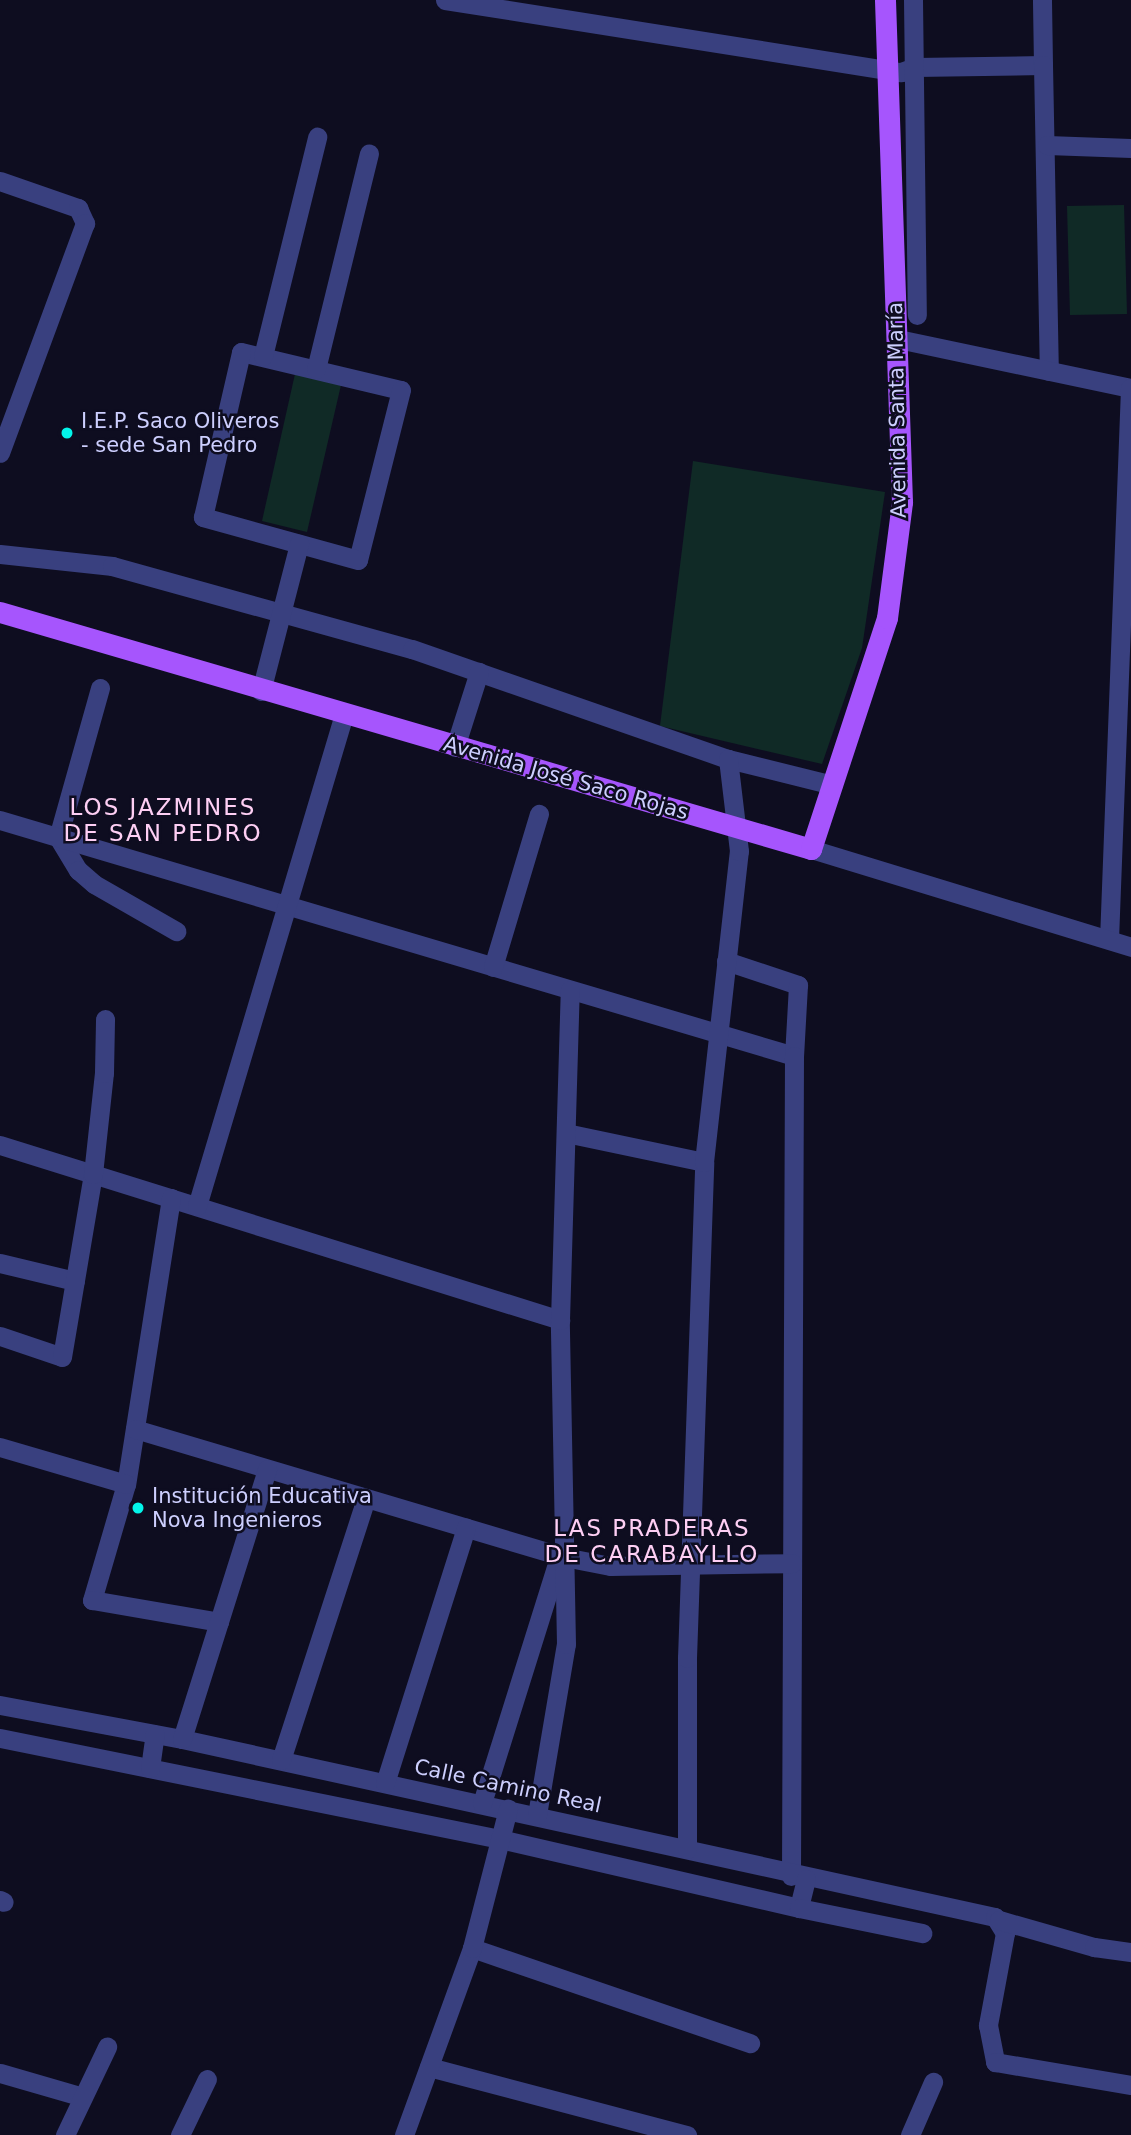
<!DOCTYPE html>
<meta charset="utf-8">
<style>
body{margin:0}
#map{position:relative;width:1131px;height:2135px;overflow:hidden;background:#0e0d20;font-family:"DejaVu Sans",sans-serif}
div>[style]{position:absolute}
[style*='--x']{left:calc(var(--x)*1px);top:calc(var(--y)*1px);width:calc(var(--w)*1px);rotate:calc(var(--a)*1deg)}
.green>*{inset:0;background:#102a26}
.minor>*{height:19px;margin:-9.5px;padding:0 9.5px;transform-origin:9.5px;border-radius:9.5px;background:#39407f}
.major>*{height:21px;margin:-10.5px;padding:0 10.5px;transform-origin:10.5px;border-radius:10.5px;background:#a655fd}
.dots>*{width:19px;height:19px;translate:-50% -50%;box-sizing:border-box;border:4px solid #0e0d20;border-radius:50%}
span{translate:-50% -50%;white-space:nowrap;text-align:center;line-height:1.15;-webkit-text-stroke:5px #0e0d20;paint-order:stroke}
.street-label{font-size:21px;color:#cdcffe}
.poi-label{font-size:21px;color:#cdcffe}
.left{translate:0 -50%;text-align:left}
.neighbourhood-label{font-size:23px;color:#fecff4;letter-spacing:2px}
</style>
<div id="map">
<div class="green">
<div style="clip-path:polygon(1124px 205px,1127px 314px,1070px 315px,1067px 206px)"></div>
<div style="clip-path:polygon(295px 374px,341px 385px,307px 532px,262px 521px)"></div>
<div style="clip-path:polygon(693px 461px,885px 492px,862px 648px,822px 764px,660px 726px)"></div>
</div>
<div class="minor">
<div style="--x:445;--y:0;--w:462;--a:9"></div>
<div style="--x:901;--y:72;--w:15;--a:-20"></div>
<div style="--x:915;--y:67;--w:128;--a:-0.9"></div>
<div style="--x:1043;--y:65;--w:65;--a:-90.9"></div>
<div style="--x:913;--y:0;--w:315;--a:89.3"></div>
<div style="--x:1043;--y:65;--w:306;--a:88.9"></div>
<div style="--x:1047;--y:145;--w:84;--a:2"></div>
<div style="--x:0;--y:181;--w:83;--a:19.1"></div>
<div style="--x:78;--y:208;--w:17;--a:65"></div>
<div style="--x:85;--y:223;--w:245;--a:110.3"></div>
<div style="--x:898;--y:339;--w:237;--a:11.9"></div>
<div style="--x:1130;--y:388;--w:552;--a:92.18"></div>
<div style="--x:241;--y:352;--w:164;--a:13.4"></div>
<div style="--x:401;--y:390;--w:175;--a:104.2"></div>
<div style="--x:358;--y:560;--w:161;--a:-164.5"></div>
<div style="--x:203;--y:517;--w:169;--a:-77"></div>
<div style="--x:263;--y:356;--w:226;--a:-76.1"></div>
<div style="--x:316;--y:369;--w:222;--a:-76.2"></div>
<div style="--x:0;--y:554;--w:113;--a:6.1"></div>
<div style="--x:112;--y:566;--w:311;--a:15.5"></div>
<div style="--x:412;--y:649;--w:335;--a:19.2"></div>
<div style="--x:728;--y:759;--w:108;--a:13.9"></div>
<div style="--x:100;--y:688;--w:155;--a:105.7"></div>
<div style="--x:58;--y:837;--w:39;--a:59"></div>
<div style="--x:78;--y:870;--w:21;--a:41"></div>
<div style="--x:94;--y:884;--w:95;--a:29.8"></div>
<div style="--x:261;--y:691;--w:152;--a:-75.5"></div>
<div style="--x:455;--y:747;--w:79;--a:-72.3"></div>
<div style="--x:0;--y:820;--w:828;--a:16.55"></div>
<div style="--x:811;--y:849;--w:335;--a:17"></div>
<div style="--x:726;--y:961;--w:76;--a:18.4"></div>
<div style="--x:798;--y:985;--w:71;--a:93.2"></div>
<div style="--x:794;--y:1056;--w:820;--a:90.21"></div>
<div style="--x:493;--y:967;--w:160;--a:-73.3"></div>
<div style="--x:566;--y:1133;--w:141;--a:11.9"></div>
<div style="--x:0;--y:1145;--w:587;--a:17.35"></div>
<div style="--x:171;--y:1198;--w:290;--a:98.9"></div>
<div style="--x:126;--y:1484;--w:121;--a:106.3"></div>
<div style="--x:92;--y:1600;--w:129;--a:9.8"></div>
<div style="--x:197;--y:1206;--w:513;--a:-73.36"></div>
<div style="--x:0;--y:1263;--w:77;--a:13.5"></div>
<div style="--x:0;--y:1336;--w:65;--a:18.7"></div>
<div style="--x:62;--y:1357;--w:186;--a:-80.4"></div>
<div style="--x:93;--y:1174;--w:102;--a:-83.8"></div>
<div style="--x:104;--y:1073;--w:54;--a:-88.9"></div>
<div style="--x:135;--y:1429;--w:448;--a:16.6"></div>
<div style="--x:564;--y:1557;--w:47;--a:11.1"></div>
<div style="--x:610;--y:1566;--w:182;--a:-0.9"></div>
<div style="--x:0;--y:1447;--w:131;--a:16.4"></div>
<div style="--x:0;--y:1705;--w:185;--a:10.6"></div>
<div style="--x:182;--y:1739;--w:832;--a:12.35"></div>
<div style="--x:995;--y:1917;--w:19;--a:58"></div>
<div style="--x:1005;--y:1933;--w:94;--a:100.5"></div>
<div style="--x:988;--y:2025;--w:38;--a:79"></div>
<div style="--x:995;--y:2062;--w:138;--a:9.6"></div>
<div style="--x:0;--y:1738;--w:510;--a:11.42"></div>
<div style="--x:500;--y:1839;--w:307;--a:13"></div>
<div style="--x:182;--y:1739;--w:283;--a:-72.5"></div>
<div style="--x:281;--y:1760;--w:274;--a:-72"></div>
<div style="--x:150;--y:1768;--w:34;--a:-82"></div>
<div style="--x:385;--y:1783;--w:268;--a:-72.4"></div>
<div style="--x:482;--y:1803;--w:258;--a:-72.6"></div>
<div style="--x:537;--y:1815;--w:173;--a:-80.4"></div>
<div style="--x:566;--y:1644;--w:324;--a:-91.1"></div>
<div style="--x:560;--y:1320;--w:330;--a:-88.3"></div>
<div style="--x:687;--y:1849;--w:191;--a:-90"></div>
<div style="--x:687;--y:1658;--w:496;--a:-88"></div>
<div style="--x:704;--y:1162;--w:313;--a:-83.6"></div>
<div style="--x:739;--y:851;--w:93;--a:-96.8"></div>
<div style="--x:806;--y:1879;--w:30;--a:104"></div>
<div style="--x:799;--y:1908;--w:126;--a:11.5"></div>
<div style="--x:0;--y:1900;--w:4;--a:27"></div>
<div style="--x:999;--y:1920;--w:99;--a:15.9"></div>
<div style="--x:1094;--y:1947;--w:37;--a:8"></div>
<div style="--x:472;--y:1948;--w:294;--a:18.9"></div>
<div style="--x:429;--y:2067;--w:267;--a:14.8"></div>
<div style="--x:0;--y:2073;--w:86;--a:16.1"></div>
<div style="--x:65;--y:2135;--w:98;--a:-64.5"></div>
<div style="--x:180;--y:2135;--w:62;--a:-64.3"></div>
<div style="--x:404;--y:2135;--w:199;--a:-70"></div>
<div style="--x:472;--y:1948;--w:144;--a:-75.5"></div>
<div style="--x:910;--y:2135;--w:58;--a:-66.5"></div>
</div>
<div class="major">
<div style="--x:0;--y:612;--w:845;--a:16.29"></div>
<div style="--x:811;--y:849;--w:243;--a:-71.8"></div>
<div style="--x:887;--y:618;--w:117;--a:-82.6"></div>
<div style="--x:902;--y:502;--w:502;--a:-91.94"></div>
</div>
<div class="dots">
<div style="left:67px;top:433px;background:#03f5ea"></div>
<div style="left:138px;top:1508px;background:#03f5ea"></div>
</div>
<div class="street-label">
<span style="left:897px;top:410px;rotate:-91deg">Avenida Santa María</span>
<span style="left:566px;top:778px;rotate:16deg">Avenida José Saco Rojas</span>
<span style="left:508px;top:1786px;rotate:12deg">Calle Camino Real</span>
</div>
<div class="poi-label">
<span class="left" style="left:81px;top:433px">I.E.P. Saco Oliveros<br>- sede San Pedro</span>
<span class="left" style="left:152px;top:1508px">Institución Educativa<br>Nova Ingenieros</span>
</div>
<div class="neighbourhood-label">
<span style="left:163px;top:820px">LOS JAZMINES<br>DE SAN PEDRO</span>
<span style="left:652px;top:1541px">LAS PRADERAS<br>DE CARABAYLLO</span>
</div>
</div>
